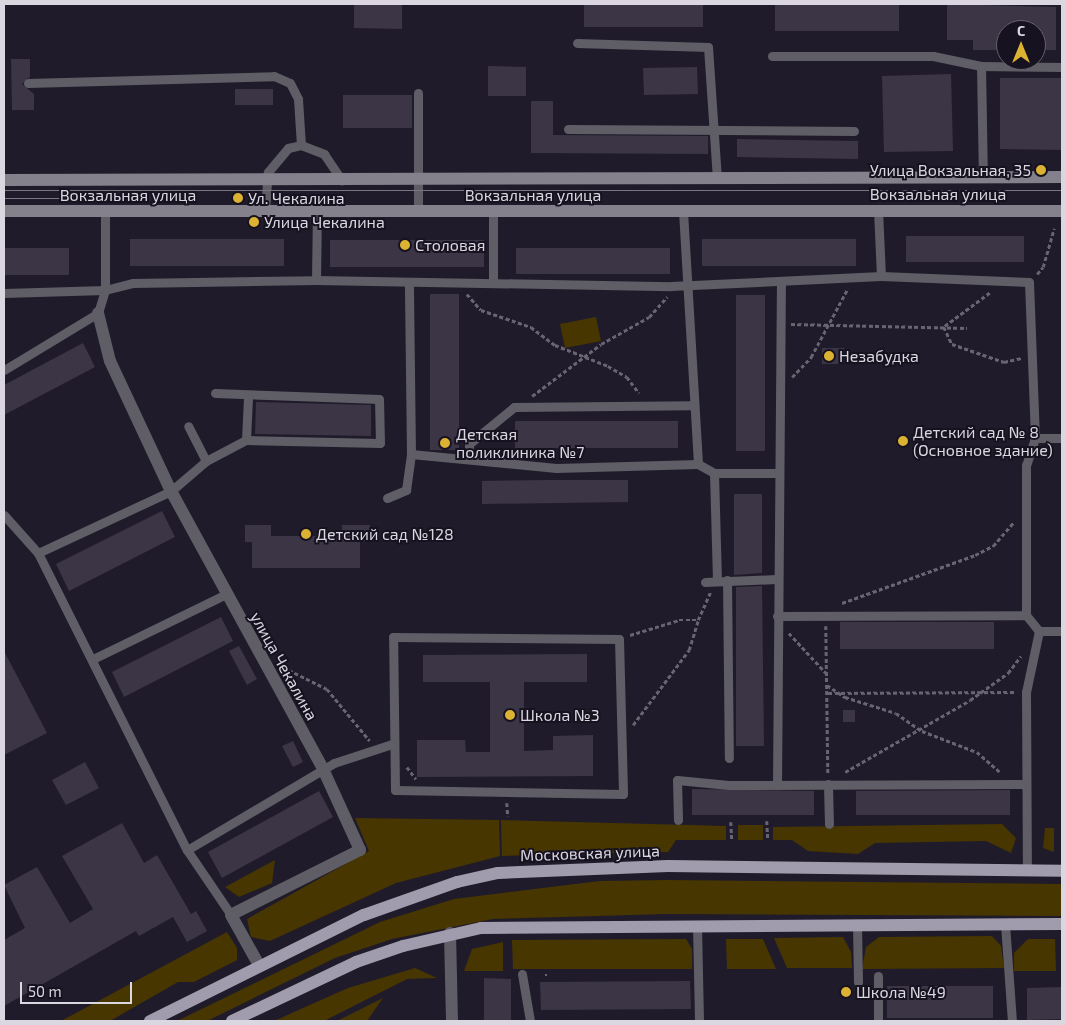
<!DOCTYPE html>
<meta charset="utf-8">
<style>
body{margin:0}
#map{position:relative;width:1066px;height:1025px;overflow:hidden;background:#201b2a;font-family:"Exo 2",sans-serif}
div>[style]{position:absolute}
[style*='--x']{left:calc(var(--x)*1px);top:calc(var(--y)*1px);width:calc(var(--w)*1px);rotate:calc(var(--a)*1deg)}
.green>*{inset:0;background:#473600}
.building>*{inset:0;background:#3b3546}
.path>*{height:2.5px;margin-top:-1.25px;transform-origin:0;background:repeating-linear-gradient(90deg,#696471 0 4px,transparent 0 6.5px)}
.service>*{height:9px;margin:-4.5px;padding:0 4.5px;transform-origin:4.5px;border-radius:4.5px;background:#5f5d65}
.minor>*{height:12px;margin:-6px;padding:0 6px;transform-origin:6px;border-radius:6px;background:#5f5d65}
.secondary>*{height:12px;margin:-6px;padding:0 6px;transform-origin:6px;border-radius:6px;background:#84818d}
.primary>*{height:12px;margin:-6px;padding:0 6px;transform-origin:6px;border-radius:6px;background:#a19cad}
.tram>*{height:1px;margin:-0.5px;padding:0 0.5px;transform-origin:0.5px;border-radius:0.5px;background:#797581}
.dots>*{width:14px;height:14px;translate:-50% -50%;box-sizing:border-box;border:2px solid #171220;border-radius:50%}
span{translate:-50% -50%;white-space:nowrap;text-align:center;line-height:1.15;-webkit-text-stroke:4px #171220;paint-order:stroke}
.poi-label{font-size:16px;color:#dad7e1}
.right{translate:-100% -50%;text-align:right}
.left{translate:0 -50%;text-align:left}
.street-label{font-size:16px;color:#dad7e1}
.frame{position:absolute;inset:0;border:5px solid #dad7e1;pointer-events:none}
.north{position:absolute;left:996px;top:20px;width:50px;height:50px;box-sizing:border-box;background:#171220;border:1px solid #65616d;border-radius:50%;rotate:0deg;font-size:14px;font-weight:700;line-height:20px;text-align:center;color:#dad7e1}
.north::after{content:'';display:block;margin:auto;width:18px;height:22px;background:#dcb233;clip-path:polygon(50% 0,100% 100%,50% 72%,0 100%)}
.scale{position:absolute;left:20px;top:982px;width:112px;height:22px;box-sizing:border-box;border:2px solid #dad7e1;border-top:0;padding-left:6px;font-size:15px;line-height:18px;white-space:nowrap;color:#dad7e1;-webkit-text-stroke:4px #171220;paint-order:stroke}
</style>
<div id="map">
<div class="green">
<div style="clip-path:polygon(596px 317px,601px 341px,565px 348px,560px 324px)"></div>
<div style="clip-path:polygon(355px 818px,499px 820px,500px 856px,396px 883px,270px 941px,251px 937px,247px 919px,369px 851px)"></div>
<div style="clip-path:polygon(501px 820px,726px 826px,726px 840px,676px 840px,668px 852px,502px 856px)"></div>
<div style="clip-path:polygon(1002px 824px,1016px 838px,1011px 853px,986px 841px,875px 843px,858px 854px,808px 851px,792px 840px,773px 840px,773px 827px)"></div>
<div style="clip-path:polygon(738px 825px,763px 825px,763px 840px,738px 840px)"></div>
<div style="clip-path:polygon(1045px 828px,1054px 828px,1054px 852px,1043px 848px)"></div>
<div style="clip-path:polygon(275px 860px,272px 883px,239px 897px,225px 887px)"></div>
<div style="clip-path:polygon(668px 880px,1062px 884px,1062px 916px,667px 914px,493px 919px,392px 939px,335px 958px,207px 1021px,177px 1021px,380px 922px,454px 899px,600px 881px)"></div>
<div style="clip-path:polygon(227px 932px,237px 948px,237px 960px,194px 982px,178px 982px,110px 1021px,61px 1021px)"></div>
<div style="clip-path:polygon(992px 936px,1001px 946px,1004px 968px,862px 969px,866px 947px,879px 937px)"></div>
<div style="clip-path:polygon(843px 937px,851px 952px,852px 968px,787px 968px,774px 938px)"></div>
<div style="clip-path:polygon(686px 939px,692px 949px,692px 969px,513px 969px,512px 940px)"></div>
<div style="clip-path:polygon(726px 939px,763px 939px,776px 969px,727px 969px)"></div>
<div style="clip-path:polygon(1028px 939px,1055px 939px,1056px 971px,1014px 971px,1014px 953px)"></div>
<div style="clip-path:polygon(503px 942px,503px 971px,464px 971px,472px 949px)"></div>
<div style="clip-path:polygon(415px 968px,437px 978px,407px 979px,324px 1021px,274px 1021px,348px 988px)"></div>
<div style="clip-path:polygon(383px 998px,367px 1021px,337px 1021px)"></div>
</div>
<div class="building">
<div style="clip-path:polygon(354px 4px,402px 4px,402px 29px,354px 28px)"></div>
<div style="clip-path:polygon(584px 4px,703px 4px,703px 27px,584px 27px)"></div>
<div style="clip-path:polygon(775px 4px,899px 4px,899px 31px,775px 31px)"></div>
<div style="clip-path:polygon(947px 4px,1056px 7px,1056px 50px,1036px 50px,1036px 30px,1006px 30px,1006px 50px,973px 50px,973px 40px,947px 40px)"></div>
<div style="clip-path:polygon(11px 59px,30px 59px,30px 77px,22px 84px,34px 94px,34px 110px,12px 110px)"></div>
<div style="clip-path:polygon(488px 66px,526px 67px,526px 96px,488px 96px)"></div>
<div style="clip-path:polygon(697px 67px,698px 94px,644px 95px,643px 68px)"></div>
<div style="clip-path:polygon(951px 74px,953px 151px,884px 152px,882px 76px)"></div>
<div style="clip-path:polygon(1000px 78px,1062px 78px,1062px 150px,1000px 149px)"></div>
<div style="clip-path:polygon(235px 89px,273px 89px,273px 105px,235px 105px)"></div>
<div style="clip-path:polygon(343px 95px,412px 95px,412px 128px,343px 128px)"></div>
<div style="clip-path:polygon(531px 101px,553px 101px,553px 135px,708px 136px,708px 154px,531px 153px)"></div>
<div style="clip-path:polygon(737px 139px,858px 141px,858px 159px,737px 157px)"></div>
<div style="clip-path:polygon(906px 236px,1024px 236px,1024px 262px,906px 262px)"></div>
<div style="clip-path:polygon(130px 239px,284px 239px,284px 266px,130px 266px)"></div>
<div style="clip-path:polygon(702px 239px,856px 239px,856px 266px,702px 266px)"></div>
<div style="clip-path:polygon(330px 240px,484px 240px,484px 267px,330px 267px)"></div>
<div style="clip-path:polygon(4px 248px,69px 248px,69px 275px,4px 275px)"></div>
<div style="clip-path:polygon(516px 248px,670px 248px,670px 274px,516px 274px)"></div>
<div style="clip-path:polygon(430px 294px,459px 294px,459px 450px,430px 450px)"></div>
<div style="clip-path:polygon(736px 295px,765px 295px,765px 451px,736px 451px)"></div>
<div style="clip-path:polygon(83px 343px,95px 367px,4px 415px,4px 385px)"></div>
<div style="clip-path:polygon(822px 348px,844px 348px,844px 364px,822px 364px)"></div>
<div style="clip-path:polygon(256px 402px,371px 405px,371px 436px,255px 434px)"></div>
<div style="clip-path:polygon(515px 421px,678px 421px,678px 448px,515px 448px)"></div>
<div style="clip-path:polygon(550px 480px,628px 480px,628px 502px,482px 504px,482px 481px)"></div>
<div style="clip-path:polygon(734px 494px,762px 494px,762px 573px,734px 575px)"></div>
<div style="clip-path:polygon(162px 511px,175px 537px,69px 591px,56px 564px)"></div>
<div style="clip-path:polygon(245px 525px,271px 525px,271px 536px,342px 536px,342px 525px,370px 525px,370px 542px,360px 542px,360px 568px,252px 568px,252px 542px,245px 542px)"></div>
<div style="clip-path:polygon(762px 586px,764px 746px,736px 746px,736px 587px)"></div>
<div style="clip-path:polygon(221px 617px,233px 641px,124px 697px,112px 672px)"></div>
<div style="clip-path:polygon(840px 622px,994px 622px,994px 649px,840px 649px)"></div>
<div style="clip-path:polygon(239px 646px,257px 679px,247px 685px,229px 651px)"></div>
<div style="clip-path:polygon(4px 651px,47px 733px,4px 755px)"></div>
<div style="clip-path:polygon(587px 654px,587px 682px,524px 682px,524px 751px,553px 750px,553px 736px,593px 735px,593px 776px,417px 777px,417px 740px,465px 740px,466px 752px,490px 752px,490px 682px,423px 682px,423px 655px)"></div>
<div style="clip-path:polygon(843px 710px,855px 710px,855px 722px,843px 722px)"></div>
<div style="clip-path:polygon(293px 741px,303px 762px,293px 767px,282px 746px)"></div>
<div style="clip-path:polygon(85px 762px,99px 788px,66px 805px,52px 780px)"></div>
<div style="clip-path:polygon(692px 789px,814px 791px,814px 815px,692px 815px)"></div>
<div style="clip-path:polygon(1010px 790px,1010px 815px,856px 815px,856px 791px)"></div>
<div style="clip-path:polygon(319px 791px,333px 817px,222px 878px,208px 852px)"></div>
<div style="clip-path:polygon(122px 823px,144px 863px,157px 855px,191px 914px,196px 911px,207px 931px,187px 942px,173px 917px,139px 936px,136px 931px,4px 1006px,4px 940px,25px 928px,4px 885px,37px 867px,70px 923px,93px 909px,62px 856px)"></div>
<div style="clip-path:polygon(484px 978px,511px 979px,511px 1021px,484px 1021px)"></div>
<div style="clip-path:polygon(690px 981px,691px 1009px,541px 1010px,540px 982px)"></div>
<div style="clip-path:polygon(887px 986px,993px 986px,993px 1018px,887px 1018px)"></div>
<div style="clip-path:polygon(1062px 987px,1062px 1019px,1027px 1020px,1027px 988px)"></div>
</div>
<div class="path">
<div style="--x:1037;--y:274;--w:9;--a:-49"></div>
<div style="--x:1043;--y:267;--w:40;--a:-74"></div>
<div style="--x:990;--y:293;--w:57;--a:143.5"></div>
<div style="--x:944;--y:327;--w:19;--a:65"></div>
<div style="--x:952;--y:344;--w:55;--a:19.1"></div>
<div style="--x:1004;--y:362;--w:18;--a:-13"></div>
<div style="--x:467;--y:294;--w:21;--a:49"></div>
<div style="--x:481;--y:310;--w:53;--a:18.8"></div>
<div style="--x:531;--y:327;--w:30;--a:37"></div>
<div style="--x:555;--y:345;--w:57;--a:21.6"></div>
<div style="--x:608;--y:366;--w:22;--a:30"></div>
<div style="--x:627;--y:377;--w:20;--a:53"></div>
<div style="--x:791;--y:324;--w:176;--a:1.3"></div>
<div style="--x:792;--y:377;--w:28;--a:-46"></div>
<div style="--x:811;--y:357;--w:78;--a:-61.8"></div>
<div style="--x:532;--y:396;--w:86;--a:-37"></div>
<div style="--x:601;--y:344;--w:55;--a:-29.4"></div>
<div style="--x:649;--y:317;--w:27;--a:-48"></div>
<div style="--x:842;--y:603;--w:141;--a:-19.8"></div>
<div style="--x:975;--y:555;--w:20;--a:-27"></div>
<div style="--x:993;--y:546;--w:32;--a:-49"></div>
<div style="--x:826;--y:626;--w:147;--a:89.2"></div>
<div style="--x:789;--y:633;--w:54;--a:47.2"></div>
<div style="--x:630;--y:635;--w:51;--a:-17"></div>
<div style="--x:679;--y:620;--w:19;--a:0"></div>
<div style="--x:698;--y:620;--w:30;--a:-66"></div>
<div style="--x:283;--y:667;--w:49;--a:26.6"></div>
<div style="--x:327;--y:689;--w:67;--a:50.4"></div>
<div style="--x:827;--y:685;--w:22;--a:34"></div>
<div style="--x:845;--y:697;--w:53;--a:17.4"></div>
<div style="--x:896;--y:713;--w:32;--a:35"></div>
<div style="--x:922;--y:731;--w:59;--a:20.9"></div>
<div style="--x:977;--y:752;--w:30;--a:41"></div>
<div style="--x:828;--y:693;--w:187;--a:-0.3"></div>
<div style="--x:633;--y:725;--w:94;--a:-53.3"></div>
<div style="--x:689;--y:650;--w:31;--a:-73"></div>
<div style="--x:407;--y:767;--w:15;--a:53"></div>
<div style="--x:845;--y:772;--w:144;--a:-29.9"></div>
<div style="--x:970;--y:700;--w:47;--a:-35.4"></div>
<div style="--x:1008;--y:673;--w:21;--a:-53"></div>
<div style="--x:507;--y:803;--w:13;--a:86"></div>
<div style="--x:767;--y:821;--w:19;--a:87"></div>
<div style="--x:731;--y:822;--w:18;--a:87"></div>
<div style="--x:545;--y:975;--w:2;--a:0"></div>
</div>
<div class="service">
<div style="--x:577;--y:43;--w:131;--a:1.7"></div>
<div style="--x:708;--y:47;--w:131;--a:86.1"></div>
<div style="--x:772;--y:56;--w:161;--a:0"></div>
<div style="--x:933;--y:56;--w:49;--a:11.8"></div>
<div style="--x:981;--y:66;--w:81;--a:0.7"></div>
<div style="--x:981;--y:66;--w:111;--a:89"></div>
<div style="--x:28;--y:83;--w:246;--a:-1.6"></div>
<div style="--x:274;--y:76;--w:17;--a:24"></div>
<div style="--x:290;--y:83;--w:18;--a:63"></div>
<div style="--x:298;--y:99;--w:46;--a:86.3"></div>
<div style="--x:568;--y:129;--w:286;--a:0.4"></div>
<div style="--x:878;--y:210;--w:66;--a:87.4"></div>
<div style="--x:265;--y:211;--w:39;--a:-86"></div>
<div style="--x:268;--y:172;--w:31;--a:-50"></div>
<div style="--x:288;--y:148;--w:13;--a:-13"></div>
<div style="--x:301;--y:145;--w:25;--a:21"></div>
<div style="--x:324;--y:154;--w:32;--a:56"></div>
<div style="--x:418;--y:211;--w:118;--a:-90"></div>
<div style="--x:493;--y:211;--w:69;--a:90"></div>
<div style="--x:683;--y:211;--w:253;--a:86.6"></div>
<div style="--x:316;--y:280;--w:68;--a:-89.2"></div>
<div style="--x:4;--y:293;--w:101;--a:-1.7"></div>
<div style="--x:105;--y:290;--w:29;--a:-14"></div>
<div style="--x:133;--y:283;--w:183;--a:-0.9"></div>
<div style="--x:316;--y:280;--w:355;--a:1"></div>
<div style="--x:671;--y:286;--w:210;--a:-2.7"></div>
<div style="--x:881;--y:276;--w:148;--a:2.3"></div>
<div style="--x:1029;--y:282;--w:156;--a:87.8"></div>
<div style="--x:1035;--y:438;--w:28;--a:108"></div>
<div style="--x:1026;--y:465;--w:150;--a:90"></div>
<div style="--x:1026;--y:615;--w:21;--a:51"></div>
<div style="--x:1039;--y:631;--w:62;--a:102"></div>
<div style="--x:1026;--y:692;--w:179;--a:89.7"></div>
<div style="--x:4;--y:370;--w:110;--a:-31.2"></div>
<div style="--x:98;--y:313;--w:24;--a:-73"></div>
<div style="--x:105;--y:290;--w:79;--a:-90"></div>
<div style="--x:215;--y:393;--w:164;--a:2.1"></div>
<div style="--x:379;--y:399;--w:44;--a:88.7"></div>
<div style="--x:380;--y:443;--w:134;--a:-178.7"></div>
<div style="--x:246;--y:440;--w:43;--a:-87.3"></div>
<div style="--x:1035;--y:438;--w:27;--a:0"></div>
<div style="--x:411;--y:454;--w:146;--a:5.5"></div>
<div style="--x:556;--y:468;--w:142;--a:-1.6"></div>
<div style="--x:698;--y:464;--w:18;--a:29"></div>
<div style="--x:714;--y:473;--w:63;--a:0"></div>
<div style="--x:469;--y:459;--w:15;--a:-90"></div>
<div style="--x:469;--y:444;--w:58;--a:-39.4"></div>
<div style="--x:514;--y:407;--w:177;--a:-0.6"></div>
<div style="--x:206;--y:461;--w:45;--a:-27.7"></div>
<div style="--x:714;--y:473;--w:108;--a:88.4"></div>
<div style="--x:387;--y:498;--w:21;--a:-23"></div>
<div style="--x:406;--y:490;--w:36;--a:-82"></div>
<div style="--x:411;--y:454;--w:172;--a:-90.7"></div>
<div style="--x:4;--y:515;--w:51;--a:48.2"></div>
<div style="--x:38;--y:553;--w:332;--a:63.4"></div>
<div style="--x:187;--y:850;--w:78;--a:55.9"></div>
<div style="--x:38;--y:553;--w:147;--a:-25"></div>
<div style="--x:171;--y:491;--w:46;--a:-40.6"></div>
<div style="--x:206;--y:461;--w:39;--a:-117"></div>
<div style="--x:727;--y:580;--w:178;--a:89.4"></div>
<div style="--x:705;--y:582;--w:71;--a:-2.4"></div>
<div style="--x:777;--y:616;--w:249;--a:-0.2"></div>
<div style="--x:1039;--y:631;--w:23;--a:0"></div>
<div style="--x:393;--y:637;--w:226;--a:0.5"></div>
<div style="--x:619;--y:639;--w:155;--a:88.5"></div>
<div style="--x:623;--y:794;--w:228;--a:-179"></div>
<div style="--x:395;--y:790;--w:153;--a:-90.7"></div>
<div style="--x:95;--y:658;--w:146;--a:-26"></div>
<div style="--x:828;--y:784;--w:40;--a:88.6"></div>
<div style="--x:777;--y:785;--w:504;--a:-89.55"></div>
<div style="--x:678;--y:820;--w:40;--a:-91.4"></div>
<div style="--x:677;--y:780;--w:52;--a:5.5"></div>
<div style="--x:729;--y:785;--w:297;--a:-0.2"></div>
<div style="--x:187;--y:850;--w:171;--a:-30.6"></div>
<div style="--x:334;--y:763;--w:61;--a:-18.1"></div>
<div style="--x:857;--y:924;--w:58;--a:89"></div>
<div style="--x:1005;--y:924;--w:97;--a:85.9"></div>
<div style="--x:697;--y:925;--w:96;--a:88.8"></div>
<div style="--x:522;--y:974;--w:48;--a:80.3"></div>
<div style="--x:878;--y:976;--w:45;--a:90"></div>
</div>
<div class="minor">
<div style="--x:98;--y:313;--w:49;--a:76"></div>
<div style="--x:110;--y:361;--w:144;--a:64.9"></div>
<div style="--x:171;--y:491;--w:317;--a:61.3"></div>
<div style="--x:323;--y:769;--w:89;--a:65.4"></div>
<div style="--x:360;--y:850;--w:144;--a:153.3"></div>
<div style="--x:231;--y:915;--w:57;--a:60.8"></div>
<div style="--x:450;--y:933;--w:88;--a:88.7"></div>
</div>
<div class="secondary">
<div style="--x:4;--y:180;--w:1058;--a:-0.16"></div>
<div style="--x:4;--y:211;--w:1058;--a:0"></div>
</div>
<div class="primary">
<div style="--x:150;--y:1021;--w:239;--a:-26.4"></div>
<div style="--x:364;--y:915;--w:99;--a:-19.5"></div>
<div style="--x:457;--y:882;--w:42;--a:-12.4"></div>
<div style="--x:498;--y:873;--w:170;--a:-2.4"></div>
<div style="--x:668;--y:866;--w:394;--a:0.7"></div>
<div style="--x:232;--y:1021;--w:137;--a:-25.4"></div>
<div style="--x:356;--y:962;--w:50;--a:-18.8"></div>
<div style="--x:403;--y:946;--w:80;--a:-13"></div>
<div style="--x:481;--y:928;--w:581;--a:-0.39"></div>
</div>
<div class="tram">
<div style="--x:4;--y:190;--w:1058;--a:0"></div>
<div style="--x:4;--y:198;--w:65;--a:0"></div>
</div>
<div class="dots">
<div style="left:1041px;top:170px;background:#dcb233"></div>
<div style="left:238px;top:198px;background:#dcb233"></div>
<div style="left:254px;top:222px;background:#dcb233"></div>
<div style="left:405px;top:245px;background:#dcb233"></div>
<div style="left:829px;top:356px;background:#dcb233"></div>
<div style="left:903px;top:441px;background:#dcb233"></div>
<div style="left:445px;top:443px;background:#dcb233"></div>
<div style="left:306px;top:534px;background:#dcb233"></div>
<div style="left:510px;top:715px;background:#dcb233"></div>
<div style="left:846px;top:992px;background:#dcb233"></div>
</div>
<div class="poi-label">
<span class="right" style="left:1031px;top:170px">Улица Вокзальная, 35</span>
<span class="left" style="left:248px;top:198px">Ул. Чекалина</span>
<span class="left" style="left:264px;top:222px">Улица Чекалина</span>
<span class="left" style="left:415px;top:245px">Столовая</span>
<span class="left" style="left:839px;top:356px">Незабудка</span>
<span class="left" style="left:913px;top:441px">Детский сад № 8<br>(Основное здание)</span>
<span class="left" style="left:456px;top:443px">Детская<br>поликлиника №7</span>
<span class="left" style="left:316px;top:534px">Детский сад №128</span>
<span class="left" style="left:520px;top:715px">Школа №3</span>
<span class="left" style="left:856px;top:992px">Школа №49</span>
</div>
<div class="street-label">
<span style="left:938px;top:194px">Вокзальная улица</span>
<span style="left:128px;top:195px">Вокзальная улица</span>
<span style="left:533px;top:195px">Вокзальная улица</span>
<span style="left:284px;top:666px;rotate:61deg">улица Чекалина</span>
<span style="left:590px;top:853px;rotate:-2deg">Московская улица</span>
</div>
<div class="frame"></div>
<div class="north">С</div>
<div class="scale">50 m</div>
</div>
